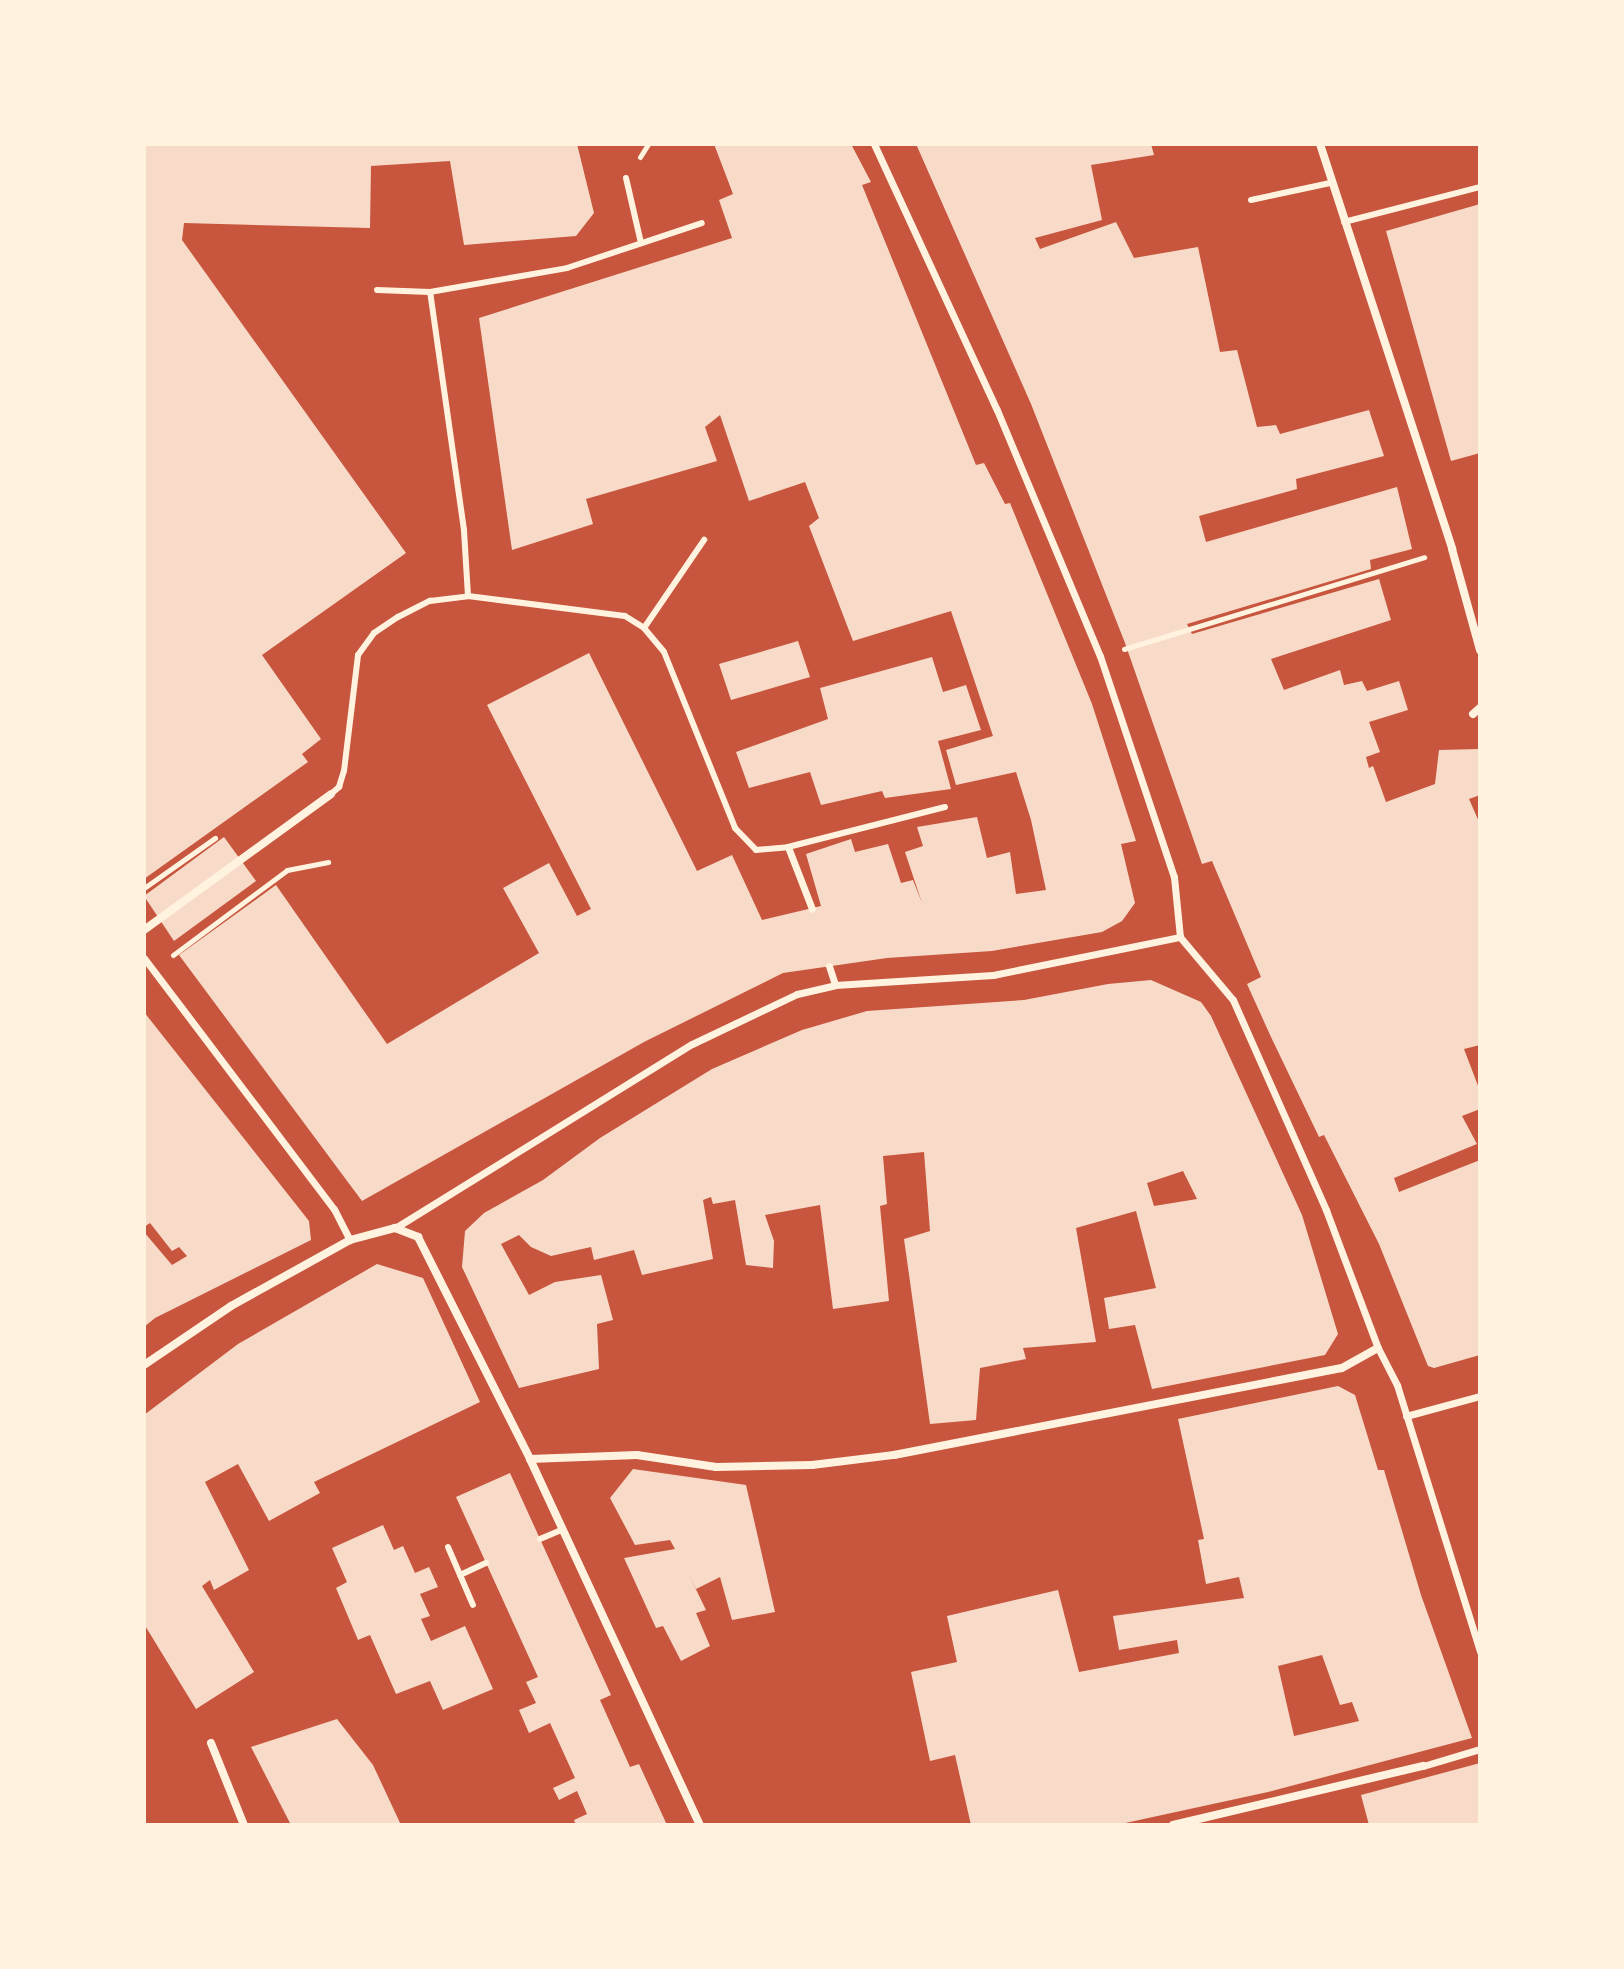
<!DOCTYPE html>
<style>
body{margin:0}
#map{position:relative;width:1624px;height:1969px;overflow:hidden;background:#c8553d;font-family:"Open Sans",sans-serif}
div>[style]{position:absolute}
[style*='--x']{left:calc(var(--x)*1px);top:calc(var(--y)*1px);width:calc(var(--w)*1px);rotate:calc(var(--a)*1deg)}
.building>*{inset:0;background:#f7dbc8}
.path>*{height:5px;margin:-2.5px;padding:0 2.5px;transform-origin:2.5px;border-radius:2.5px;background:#fff3e0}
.service>*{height:6px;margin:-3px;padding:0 3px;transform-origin:3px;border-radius:3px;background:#fff3e0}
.pedestrian>*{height:7px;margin:-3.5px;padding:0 3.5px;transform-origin:3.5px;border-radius:3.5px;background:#fff3e0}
.minor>*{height:8px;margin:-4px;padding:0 4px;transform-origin:4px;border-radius:4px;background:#fff3e0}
span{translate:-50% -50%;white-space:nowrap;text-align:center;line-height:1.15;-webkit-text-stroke:8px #fff3e0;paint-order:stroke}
.frame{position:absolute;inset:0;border:146px solid #fff3e0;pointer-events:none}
</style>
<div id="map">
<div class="building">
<div style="clip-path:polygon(144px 144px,577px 144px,594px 213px,576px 236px,464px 245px,450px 161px,371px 166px,370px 228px,184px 223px,182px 240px,406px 553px,262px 655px,321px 739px,302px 754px,308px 762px,144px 879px)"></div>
<div style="clip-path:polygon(714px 144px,851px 144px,871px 182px,862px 185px,976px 465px,984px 463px,1005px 504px,1010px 503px,1092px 704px,1136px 841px,1121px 844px,1135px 903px,1122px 921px,1102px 932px,992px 951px,887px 958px,783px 973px,644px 1042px,362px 1201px,179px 955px,276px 885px,387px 1044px,539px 953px,503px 888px,549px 863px,577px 916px,591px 909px,487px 705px,589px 653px,697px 871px,732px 855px,762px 920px,821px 906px,806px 854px,851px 839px,855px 852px,888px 844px,901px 883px,913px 880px,922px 903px,905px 852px,923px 846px,917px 827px,977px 817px,987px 858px,1010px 852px,1016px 894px,1046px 890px,1031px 820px,1016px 772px,956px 785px,946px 750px,993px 736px,951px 611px,853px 641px,809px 526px,819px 518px,805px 482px,749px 501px,720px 415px,705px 427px,717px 461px,586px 499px,593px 524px,512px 550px,479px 318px,732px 238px,719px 200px,733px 194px)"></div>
<div style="clip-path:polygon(916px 144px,1151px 144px,1154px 155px,1091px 165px,1102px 220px,1035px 238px,1040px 249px,1116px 222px,1134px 258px,1198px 247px,1220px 352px,1237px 350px,1257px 427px,1276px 425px,1280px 434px,1369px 410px,1384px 456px,1296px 479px,1297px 489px,1199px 516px,1206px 542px,1397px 487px,1412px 549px,1370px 560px,1371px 569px,1187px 624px,1192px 634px,1379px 579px,1391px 620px,1271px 659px,1284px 690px,1340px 670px,1344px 685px,1362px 681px,1367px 691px,1399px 681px,1408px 710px,1369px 722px,1380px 752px,1366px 757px,1369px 768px,1373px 766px,1386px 802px,1435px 784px,1439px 750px,1480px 749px,1480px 795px,1469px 799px,1480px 824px,1480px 1045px,1464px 1049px,1480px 1091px,1480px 1109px,1462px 1116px,1477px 1144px,1394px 1178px,1399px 1192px,1480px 1160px,1480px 1355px,1434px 1368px,1428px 1366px,1379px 1244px,1324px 1135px,1319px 1137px,1271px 1037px,1247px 984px,1261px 977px,1212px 861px,1202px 864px,1125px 643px,1031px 404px)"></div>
<div style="clip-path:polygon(1480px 204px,1480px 453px,1451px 461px,1386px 231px)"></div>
<div style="clip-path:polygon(798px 641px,810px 677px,731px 700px,719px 664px)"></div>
<div style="clip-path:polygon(932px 657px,943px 692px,966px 685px,981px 730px,938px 741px,951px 789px,885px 798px,882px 791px,821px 805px,810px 772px,749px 788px,736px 752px,828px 719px,820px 688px)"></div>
<div style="clip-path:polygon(224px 837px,256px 881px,174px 941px,144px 896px)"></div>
<div style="clip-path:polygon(evenodd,1151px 980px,1201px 1002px,1211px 1016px,1302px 1215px,1338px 1334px,1325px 1355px,1152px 1389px,1135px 1325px,1109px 1329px,1104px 1298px,1156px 1288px,1136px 1211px,1076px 1228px,1096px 1342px,1023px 1348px,1026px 1359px,980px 1368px,976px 1420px,930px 1424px,904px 1239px,930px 1231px,924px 1152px,883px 1156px,887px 1204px,880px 1206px,889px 1301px,833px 1309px,820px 1205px,765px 1215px,774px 1241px,773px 1268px,746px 1265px,735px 1200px,713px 1204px,711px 1197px,703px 1200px,713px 1259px,642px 1275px,634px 1250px,594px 1260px,591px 1247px,551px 1256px,531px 1247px,519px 1235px,501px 1244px,529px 1295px,555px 1282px,601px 1275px,613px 1320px,597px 1324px,599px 1369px,519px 1388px,462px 1267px,465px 1231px,484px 1213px,543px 1180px,600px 1138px,712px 1069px,802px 1030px,867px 1011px,1024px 1000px,1108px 984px,1151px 980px,1183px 1171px,1197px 1199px,1154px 1206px,1147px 1183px,1183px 1171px)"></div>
<div style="clip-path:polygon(144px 1012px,309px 1221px,311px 1240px,155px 1318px,144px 1327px,144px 1232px,172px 1265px,187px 1256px,179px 1247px,172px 1251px,150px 1223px,144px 1227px)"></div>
<div style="clip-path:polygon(377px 1264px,423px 1278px,480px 1402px,314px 1482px,320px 1493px,269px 1521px,238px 1464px,205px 1482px,249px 1570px,214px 1590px,210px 1580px,202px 1586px,254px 1672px,196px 1709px,144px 1624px,144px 1415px,238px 1344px)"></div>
<div style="clip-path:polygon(evenodd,1338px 1386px,1355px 1395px,1378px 1470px,1384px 1470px,1421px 1595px,1472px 1738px,1268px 1792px,1116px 1825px,971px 1825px,955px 1755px,930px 1761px,911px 1672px,957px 1662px,947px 1616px,1058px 1590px,1079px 1672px,1179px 1653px,1177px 1640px,1119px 1650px,1113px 1616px,1244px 1598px,1239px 1577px,1206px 1584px,1198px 1540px,1204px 1539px,1178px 1419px,1338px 1386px,1322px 1655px,1340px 1705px,1352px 1702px,1359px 1721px,1294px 1736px,1278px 1666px,1322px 1655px)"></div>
<div style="clip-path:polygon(633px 1469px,746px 1485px,775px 1612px,732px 1620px,720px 1577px,696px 1589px,688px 1573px,706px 1610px,696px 1613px,710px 1646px,681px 1661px,663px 1626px,656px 1628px,624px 1558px,675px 1549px,670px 1540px,635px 1545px,610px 1498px)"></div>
<div style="clip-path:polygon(510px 1473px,611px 1695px,600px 1700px,630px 1767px,639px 1764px,667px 1825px,576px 1825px,574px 1820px,587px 1814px,577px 1791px,559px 1800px,553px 1788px,575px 1778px,550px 1723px,529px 1733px,519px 1710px,536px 1703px,526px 1682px,538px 1677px,456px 1497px)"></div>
<div style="clip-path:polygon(383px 1525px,394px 1550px,403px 1546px,415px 1573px,429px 1567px,438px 1587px,420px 1594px,430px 1616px,421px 1619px,431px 1641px,465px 1626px,493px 1689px,443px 1710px,430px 1681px,396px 1694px,370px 1635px,358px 1640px,336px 1588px,347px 1582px,332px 1548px)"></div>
<div style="clip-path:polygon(337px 1719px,373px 1765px,401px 1825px,291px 1825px,251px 1747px)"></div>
<div style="clip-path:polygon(1480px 1763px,1480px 1825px,1369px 1825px,1361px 1795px)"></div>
</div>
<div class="path">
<div style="--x:640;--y:157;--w:15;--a:-58"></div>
<div style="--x:1124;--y:649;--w:314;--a:-17"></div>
<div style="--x:144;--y:888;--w:87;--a:-35.2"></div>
<div style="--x:173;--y:955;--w:142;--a:-36.7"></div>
<div style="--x:287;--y:870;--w:42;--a:-11"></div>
</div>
<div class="service">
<div style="--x:626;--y:178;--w:67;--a:77"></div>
<div style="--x:1251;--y:200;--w:81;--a:-12.1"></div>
<div style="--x:1344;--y:222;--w:140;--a:-14.4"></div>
<div style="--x:430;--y:292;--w:139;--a:-9.9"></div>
<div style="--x:567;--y:268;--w:142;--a:-18.4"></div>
<div style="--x:468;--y:596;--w:158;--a:7.3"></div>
<div style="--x:625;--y:616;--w:22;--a:32"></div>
<div style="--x:644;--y:628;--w:31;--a:50"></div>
<div style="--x:664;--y:652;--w:190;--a:68"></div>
<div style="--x:735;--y:828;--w:30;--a:46"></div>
<div style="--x:756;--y:850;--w:32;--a:-5"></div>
<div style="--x:788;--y:847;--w:162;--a:-14.3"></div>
<div style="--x:644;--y:628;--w:107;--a:-55.7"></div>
<div style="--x:331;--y:794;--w:11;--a:-41"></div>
<div style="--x:339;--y:787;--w:17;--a:-73"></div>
<div style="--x:344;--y:771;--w:117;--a:-83.1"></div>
<div style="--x:358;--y:655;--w:27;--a:-54"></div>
<div style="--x:374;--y:633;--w:29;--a:-34"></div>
<div style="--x:398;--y:617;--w:36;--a:-27"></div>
<div style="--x:430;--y:601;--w:38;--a:-7"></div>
<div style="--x:468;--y:596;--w:66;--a:-93.5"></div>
<div style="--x:464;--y:530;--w:240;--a:-98.1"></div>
<div style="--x:430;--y:292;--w:53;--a:-177.8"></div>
<div style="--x:540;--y:1539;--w:25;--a:-23"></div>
<div style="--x:448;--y:1547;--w:63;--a:66.7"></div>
<div style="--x:460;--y:1575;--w:29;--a:-25"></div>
</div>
<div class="pedestrian">
<div style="--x:874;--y:144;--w:293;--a:65.2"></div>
<div style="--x:997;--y:410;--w:267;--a:67.3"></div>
<div style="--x:1100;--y:656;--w:233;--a:71.5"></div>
<div style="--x:1174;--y:877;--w:60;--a:84.3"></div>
<div style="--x:1180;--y:937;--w:82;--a:49.9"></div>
<div style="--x:1233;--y:1000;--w:230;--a:66.1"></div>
<div style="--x:1326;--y:1210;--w:147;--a:69.4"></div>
<div style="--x:1378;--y:1348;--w:42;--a:62.8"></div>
<div style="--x:1397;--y:1385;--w:280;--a:72.7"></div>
<div style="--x:788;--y:847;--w:66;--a:68.8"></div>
<div style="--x:144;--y:958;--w:315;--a:52.9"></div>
<div style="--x:334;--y:1209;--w:35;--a:63"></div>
<div style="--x:829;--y:966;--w:20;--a:72"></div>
<div style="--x:395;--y:1228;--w:349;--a:-31.8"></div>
<div style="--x:692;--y:1044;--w:116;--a:-25.5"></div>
<div style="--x:797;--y:994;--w:39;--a:-13"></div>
<div style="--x:835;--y:985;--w:158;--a:-3.6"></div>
<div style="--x:993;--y:975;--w:191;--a:-11.5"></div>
<div style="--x:1406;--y:1416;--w:77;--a:-15.1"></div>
<div style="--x:1423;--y:1766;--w:59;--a:-16.6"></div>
</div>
<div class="minor">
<div style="--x:1320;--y:144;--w:426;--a:71.9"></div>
<div style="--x:1452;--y:549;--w:105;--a:74.5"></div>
<div style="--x:1473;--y:714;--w:9;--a:-41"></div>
<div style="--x:144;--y:930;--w:231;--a:-36"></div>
<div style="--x:144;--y:1365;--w:105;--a:-34.1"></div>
<div style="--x:231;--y:1306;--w:136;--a:-29"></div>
<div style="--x:350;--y:1240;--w:47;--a:-14.9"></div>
<div style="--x:395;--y:1228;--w:25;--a:21"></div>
<div style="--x:418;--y:1237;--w:249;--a:63.2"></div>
<div style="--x:530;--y:1459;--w:404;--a:65.1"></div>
<div style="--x:530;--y:1459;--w:107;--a:-2.1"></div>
<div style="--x:637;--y:1455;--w:80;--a:8.6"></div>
<div style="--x:716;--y:1467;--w:96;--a:-1.2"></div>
<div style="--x:812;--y:1465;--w:83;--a:-7"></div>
<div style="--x:894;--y:1455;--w:456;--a:-11"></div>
<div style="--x:1342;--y:1368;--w:41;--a:-29.1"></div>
<div style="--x:211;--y:1743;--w:88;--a:68.1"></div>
<div style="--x:1173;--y:1825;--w:257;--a:-13.3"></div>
</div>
<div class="frame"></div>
</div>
